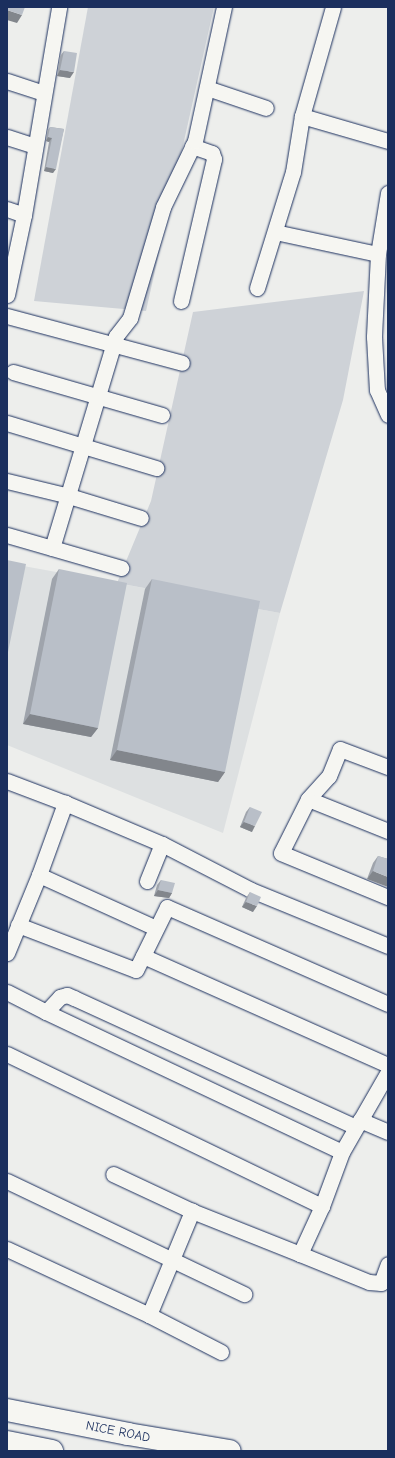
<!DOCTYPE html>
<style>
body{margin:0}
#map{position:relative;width:395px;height:1458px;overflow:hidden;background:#edeeec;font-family:"Comic Neue",sans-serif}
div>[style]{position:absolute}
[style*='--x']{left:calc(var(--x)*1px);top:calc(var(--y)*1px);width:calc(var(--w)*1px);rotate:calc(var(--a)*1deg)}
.built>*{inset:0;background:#dde0e1}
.green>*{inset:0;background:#ced2d7}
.roads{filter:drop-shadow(0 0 1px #1b2f5e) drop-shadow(0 0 1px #1b2f5e)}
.minor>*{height:15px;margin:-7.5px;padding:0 7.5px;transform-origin:7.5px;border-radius:7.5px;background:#f6f6f2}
.highway>*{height:22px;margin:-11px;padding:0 11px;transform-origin:11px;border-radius:11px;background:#f6f6f2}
.wall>*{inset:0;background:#9fa4ac}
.shaded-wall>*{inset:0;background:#82868c}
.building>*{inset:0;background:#b9bfc8}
span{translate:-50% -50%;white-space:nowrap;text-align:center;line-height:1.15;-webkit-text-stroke:3.5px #f6f6f2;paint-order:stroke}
.street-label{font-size:13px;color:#1b2f5e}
.frame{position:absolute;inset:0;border:8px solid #1b2f5e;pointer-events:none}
</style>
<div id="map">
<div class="built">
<div style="clip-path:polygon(7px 563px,280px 613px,223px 833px,7px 745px)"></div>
</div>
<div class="green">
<div style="clip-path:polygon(88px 7px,214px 7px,146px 311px,34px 301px)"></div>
<div style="clip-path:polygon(364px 291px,343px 400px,280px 613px,117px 583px,151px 501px,193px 312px)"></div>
</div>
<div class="roads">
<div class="minor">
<div style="--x:7;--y:81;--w:39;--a:18"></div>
<div style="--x:207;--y:88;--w:62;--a:18.7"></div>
<div style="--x:302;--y:116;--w:90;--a:16.2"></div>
<div style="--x:7;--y:137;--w:29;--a:18"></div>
<div style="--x:388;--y:193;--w:62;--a:99.3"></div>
<div style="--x:378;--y:254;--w:83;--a:92.8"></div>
<div style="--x:374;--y:337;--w:53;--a:86.8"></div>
<div style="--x:377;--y:390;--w:27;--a:66"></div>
<div style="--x:7;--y:209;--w:18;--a:19"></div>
<div style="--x:275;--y:232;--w:105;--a:12.1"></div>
<div style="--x:257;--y:288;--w:121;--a:-72.8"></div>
<div style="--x:293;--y:172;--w:57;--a:-80.9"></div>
<div style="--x:302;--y:116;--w:113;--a:-74.1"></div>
<div style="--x:7;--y:295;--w:82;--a:-78"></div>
<div style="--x:24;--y:215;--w:211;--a:-80.4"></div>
<div style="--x:181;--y:301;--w:146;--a:-76.9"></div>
<div style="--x:214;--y:159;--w:6;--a:-108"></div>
<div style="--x:212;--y:153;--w:21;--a:-161"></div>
<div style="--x:7;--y:316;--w:181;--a:15"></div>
<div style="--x:13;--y:372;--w:155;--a:16.1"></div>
<div style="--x:7;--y:423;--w:156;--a:16.8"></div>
<div style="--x:7;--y:481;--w:64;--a:13.6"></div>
<div style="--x:69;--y:496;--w:75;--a:17"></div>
<div style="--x:7;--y:535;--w:119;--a:16.1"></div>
<div style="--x:52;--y:548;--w:221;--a:-73.2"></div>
<div style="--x:116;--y:336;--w:23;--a:-52"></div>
<div style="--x:130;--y:318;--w:116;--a:-73.4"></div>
<div style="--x:163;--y:207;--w:73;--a:-64.1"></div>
<div style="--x:195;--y:141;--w:137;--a:-77.8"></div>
<div style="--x:7;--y:781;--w:62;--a:20.8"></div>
<div style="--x:65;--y:803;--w:105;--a:22.9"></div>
<div style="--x:162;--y:844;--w:100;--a:27.3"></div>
<div style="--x:251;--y:890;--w:148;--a:22.2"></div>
<div style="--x:308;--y:799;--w:31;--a:-48"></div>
<div style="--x:329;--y:776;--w:29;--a:-68"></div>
<div style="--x:340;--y:749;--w:51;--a:20.6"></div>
<div style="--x:388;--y:831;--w:86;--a:-158.2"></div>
<div style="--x:308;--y:799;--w:60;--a:116.6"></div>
<div style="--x:281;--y:853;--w:116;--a:22.4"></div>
<div style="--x:39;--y:875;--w:128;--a:24.4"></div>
<div style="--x:147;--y:881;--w:40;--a:-68"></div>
<div style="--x:18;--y:925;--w:126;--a:20.9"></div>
<div style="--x:136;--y:970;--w:70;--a:-63.8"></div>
<div style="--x:167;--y:907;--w:241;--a:23.7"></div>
<div style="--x:7;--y:953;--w:84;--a:-67.7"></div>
<div style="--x:39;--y:875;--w:77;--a:-70.1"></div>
<div style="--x:143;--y:956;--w:268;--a:24"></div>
<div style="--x:7;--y:992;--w:44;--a:27.1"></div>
<div style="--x:46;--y:1012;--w:327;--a:25.3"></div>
<div style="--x:342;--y:1152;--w:58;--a:110.3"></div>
<div style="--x:322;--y:1206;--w:53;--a:114.6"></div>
<div style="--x:300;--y:1254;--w:116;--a:-158.3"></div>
<div style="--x:192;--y:1211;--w:87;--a:-154.9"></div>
<div style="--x:46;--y:1012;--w:21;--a:-47"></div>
<div style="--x:60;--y:997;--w:7;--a:-16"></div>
<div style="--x:67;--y:995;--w:8;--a:23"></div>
<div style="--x:74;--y:998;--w:310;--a:24.6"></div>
<div style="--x:7;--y:1054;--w:350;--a:25.8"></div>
<div style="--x:360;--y:1120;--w:30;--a:23"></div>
<div style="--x:342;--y:1152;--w:92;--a:-60.1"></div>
<div style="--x:7;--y:1181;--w:263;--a:25.5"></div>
<div style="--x:7;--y:1249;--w:157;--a:24.9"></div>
<div style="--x:149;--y:1315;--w:81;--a:27.2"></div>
<div style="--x:300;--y:1254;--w:74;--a:22.1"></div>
<div style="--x:369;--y:1282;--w:12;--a:5"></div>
<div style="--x:381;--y:1283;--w:20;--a:-70"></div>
<div style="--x:149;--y:1315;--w:113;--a:-67.5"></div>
</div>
<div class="highway">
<div style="--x:7;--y:1410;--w:123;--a:11.2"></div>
<div style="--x:128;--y:1434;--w:103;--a:9.5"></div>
<div style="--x:7;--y:1442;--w:46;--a:11.3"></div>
</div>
</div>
<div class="wall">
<div style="clip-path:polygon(64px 51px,70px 78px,57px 76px,60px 56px)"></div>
<div style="clip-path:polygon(50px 127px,64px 129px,53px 173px,44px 171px,49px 142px,46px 141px,47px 131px)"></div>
<div style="clip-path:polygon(59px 569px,98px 728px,91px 737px,23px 724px,52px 579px)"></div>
<div style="clip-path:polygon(152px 579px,225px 772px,218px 782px,110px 760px,145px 589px)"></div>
<div style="clip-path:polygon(250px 807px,252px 832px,240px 827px,246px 812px)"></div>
<div style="clip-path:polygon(378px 856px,388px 859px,367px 879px,373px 863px)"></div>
<div style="clip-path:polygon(161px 880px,172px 893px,169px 898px,154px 896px,157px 885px)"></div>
<div style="clip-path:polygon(250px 892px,253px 912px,242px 907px,246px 898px)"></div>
</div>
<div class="shaded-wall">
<div style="clip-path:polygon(7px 10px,22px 15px,17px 23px,7px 20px)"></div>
<div style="clip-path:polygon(60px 70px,74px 72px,70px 78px,57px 76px)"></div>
<div style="clip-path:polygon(48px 137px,52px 138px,49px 142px,46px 141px)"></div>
<div style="clip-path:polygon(46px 167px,56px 169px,53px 173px,44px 171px)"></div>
<div style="clip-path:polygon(30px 714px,98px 728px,91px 737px,23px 724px)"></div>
<div style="clip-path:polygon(117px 750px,225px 772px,218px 782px,110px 760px)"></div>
<div style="clip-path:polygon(244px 822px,255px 826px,252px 832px,240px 827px)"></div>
<div style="clip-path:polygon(373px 871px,388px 877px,388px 887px,367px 879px)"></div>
<div style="clip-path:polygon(158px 890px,172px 893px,169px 898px,154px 896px)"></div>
<div style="clip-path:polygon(246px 902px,257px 906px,253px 912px,242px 907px)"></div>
</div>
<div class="building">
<div style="clip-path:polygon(7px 7px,25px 7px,22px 15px,7px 10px)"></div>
<div style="clip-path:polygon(64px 51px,77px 53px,74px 72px,60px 70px)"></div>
<div style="clip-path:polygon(50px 127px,64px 129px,56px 169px,46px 167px,52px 138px,48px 137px)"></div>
<div style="clip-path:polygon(7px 560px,26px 564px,7px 657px)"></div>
<div style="clip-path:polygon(59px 569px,127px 583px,98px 728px,30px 714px)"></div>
<div style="clip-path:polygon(152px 579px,260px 601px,225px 772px,117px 750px)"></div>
<div style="clip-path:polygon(250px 807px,262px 812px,255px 826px,244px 822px)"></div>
<div style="clip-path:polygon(378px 856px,388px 859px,388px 877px,373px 871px)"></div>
<div style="clip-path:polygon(161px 880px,175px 883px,172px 893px,158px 890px)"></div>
<div style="clip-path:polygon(250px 892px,261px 897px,257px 906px,246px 902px)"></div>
</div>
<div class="street-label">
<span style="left:118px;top:1432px;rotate:11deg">NICE ROAD</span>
</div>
<div class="frame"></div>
</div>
